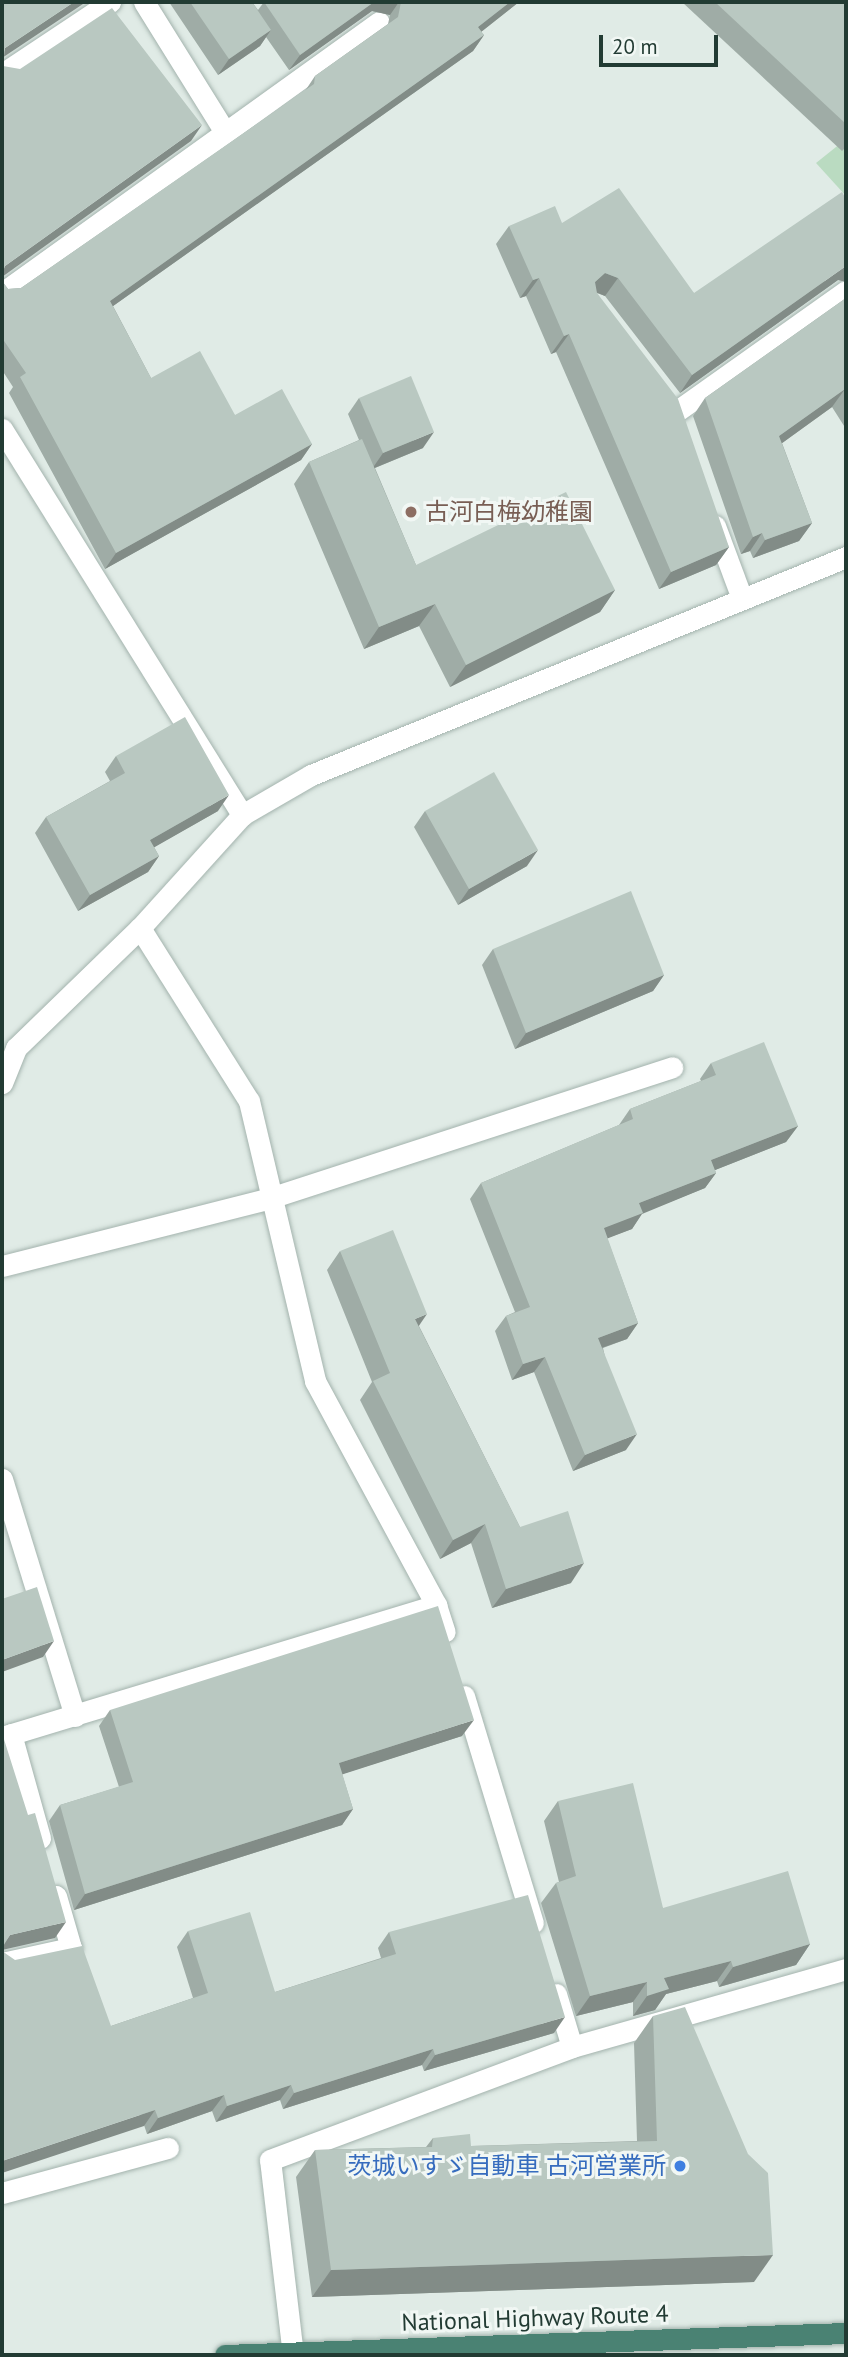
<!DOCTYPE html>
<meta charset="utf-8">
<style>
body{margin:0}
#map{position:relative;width:848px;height:2357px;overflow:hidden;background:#e0ebe6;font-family:"PT Sans","Noto Sans JP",sans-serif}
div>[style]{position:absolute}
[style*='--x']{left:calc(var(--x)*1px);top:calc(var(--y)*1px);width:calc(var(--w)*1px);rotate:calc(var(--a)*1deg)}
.green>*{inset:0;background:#badbc1}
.roads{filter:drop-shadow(0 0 2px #a3b3ad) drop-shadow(0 0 2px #a3b3ad)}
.minor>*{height:21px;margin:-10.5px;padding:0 10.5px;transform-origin:10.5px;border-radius:10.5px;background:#fff}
.trunk>*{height:21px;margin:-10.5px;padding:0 10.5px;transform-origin:10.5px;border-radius:10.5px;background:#4a8273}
.wall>*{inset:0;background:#9faca6}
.shaded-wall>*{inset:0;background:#828c87}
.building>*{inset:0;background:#b9c8c1}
.dots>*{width:19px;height:19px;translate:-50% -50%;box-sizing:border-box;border:4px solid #f1f7f4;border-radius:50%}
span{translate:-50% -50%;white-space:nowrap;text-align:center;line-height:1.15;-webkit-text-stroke:6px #f1f7f4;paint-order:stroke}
.education-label{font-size:24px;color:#785e54}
.left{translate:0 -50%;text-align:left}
.shop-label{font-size:24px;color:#366cbe}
.right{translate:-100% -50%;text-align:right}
.street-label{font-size:24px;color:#223b33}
.frame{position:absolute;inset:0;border:4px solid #223b33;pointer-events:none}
.scale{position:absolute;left:599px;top:35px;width:119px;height:32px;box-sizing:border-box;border:4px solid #223b33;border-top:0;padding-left:9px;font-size:21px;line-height:24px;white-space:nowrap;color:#223b33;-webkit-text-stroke:5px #f1f7f4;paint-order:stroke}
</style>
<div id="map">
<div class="green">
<div style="clip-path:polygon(846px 139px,846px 196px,816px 163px)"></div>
</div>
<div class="roads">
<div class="minor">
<div style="--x:144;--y:2;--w:153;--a:58.1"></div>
<div style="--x:2;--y:74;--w:130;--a:-33.7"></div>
<div style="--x:2;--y:293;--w:464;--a:-35.7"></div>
<div style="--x:677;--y:411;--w:207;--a:-35.4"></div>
<div style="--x:2;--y:429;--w:455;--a:58.1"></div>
<div style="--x:715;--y:526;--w:75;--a:69.6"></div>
<div style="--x:140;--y:928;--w:204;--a:57.8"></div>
<div style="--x:249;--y:1101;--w:288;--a:76.7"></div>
<div style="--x:315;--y:1381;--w:255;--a:61.6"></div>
<div style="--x:436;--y:1605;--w:28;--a:72"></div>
<div style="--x:2;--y:1083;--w:38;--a:-68"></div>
<div style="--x:16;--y:1048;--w:173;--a:-44.1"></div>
<div style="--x:140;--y:928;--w:152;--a:-47.9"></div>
<div style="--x:242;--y:815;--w:80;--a:-30.1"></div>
<div style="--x:311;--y:775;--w:578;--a:-22.17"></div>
<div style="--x:2;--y:1266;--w:276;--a:-14.2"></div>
<div style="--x:270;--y:1198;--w:423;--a:-18"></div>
<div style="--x:2;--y:1479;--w:248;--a:72.9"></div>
<div style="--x:464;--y:1696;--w:237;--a:73.1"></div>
<div style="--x:11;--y:1734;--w:108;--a:74.4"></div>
<div style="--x:2;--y:1737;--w:454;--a:-16.9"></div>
<div style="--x:2;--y:1963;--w:71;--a:-12.3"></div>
<div style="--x:71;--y:1948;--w:54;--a:-106.1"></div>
<div style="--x:556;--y:1994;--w:55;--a:73.2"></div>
<div style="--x:2;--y:2193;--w:172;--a:-15.2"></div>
<div style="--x:293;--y:2355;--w:196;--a:-96.7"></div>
<div style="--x:270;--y:2160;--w:322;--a:-20.5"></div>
<div style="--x:572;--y:2047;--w:285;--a:-15.9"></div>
</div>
<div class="trunk">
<div style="--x:225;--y:2355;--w:621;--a:-2.03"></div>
</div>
</div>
<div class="wall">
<div style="clip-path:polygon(169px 2px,252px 2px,258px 10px,264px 2px,519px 2px,481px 32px,484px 35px,473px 51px,113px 306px,151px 378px,235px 415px,312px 444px,301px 460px,105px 569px,9px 393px,13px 387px,2px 370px,2px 281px,8px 289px,21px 288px,305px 91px,315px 76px,388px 24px,390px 15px,372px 11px,289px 70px,266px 37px,260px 46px,218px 75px)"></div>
<div style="clip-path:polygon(682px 2px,846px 2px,846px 147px,842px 151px)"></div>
<div style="clip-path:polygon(562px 223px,694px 293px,838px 280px,680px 393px,605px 296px,597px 293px,729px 547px,716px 565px,659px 589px,556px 352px,551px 354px,526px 296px,520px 298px,496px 244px,509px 226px)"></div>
<div style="clip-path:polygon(846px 298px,846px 429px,832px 407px,782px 443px,812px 523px,799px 541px,753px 558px,750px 551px,741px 554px,693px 416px,705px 398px)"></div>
<div style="clip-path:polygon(359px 398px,423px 448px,375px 468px,416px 565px,615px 590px,600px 612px,450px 687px,419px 626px,364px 649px,294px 484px,309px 462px,359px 440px,348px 414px)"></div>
<div style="clip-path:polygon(116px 756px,218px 811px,154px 847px,159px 856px,148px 872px,78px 911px,35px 833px,46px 817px,110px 781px,105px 772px)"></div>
<div style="clip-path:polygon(425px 811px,527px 866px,458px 905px,414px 827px)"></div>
<div style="clip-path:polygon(493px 949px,664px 975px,653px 991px,515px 1049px,482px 965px)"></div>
<div style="clip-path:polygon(711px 1063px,798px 1126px,786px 1142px,715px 1170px,716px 1173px,705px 1188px,642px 1213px,632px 1229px,607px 1238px,638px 1323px,627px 1339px,603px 1348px,626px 1450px,573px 1471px,534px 1372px,512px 1380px,495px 1331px,506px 1316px,515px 1312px,470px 1199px,481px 1183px,619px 1125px,630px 1109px,701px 1081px,700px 1079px)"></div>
<div style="clip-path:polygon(340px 1251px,419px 1326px,520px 1527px,571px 1583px,492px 1608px,471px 1543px,440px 1559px,360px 1400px,372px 1382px,327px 1270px)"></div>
<div style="clip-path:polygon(110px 1710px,462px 1736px,342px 1774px,353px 1809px,342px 1825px,74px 1910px,49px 1821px,60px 1805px,119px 1787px,99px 1726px)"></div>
<div style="clip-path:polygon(558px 1801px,663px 1908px,810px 1944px,796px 1965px,719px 1987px,717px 1981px,666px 1994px,655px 2010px,633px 2016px,633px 2002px,576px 2016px,541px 1903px,556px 1883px,559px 1882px,544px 1821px)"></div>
<div style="clip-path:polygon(188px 1931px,275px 1992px,381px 1958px,378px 1948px,389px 1932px,554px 2033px,424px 2071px,422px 2065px,283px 2109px,280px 2100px,216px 2122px,212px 2111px,147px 2134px,111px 2026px,193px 1998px,177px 1947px)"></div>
<div style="clip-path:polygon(653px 2016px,754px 2282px,312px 2297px,296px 2177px,315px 2150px,426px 2147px,433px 2138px,471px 2146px,637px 2141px,634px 2043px)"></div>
</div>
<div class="shaded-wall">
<div style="clip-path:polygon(74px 2px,86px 2px,2px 58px,5px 48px)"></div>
<div style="clip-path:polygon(374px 2px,399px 2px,390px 15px,372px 11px,289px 70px,300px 55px)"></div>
<div style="clip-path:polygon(510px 2px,519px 2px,467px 43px,478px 27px)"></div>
<div style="clip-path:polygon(271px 30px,260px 46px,218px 75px,229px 59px)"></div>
<div style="clip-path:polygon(484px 35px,473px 51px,99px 316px,110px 301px)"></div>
<div style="clip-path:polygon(202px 125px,191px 141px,2px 277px,2px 272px,5px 266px)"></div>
<div style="clip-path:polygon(846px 266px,846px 282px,838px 280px,680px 393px,692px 375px)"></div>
<div style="clip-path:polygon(605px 273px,618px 278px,605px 296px,593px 291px,595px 282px)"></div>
<div style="clip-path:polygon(539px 278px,526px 296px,520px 298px,533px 280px)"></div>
<div style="clip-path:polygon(569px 334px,556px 352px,551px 354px,564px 336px)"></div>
<div style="clip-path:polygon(845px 389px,832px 407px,767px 454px,779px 436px)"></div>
<div style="clip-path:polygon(434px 432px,423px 448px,372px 469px,383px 453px)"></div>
<div style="clip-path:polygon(312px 444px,301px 460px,105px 569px,116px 553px)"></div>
<div style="clip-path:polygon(812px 523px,799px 541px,753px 558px,765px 540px)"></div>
<div style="clip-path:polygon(762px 533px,750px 551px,741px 554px,753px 537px)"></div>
<div style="clip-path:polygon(729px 547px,716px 565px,659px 589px,671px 572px)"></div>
<div style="clip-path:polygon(615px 590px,600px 612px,450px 687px,466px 665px)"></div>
<div style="clip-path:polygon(435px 604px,419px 626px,364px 649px,379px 627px)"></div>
<div style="clip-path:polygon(229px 795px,218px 811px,139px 856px,150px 840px)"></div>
<div style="clip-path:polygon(538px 850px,527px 866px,458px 905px,469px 889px)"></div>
<div style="clip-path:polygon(159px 856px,148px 872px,78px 911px,90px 895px)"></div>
<div style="clip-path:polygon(664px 975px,653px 991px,515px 1049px,526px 1033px)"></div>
<div style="clip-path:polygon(798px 1126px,786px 1142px,700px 1176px,711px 1160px)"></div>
<div style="clip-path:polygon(716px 1173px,705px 1188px,642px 1214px,632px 1229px,593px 1244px,604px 1228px,639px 1203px)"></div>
<div style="clip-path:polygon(427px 1314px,414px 1333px,415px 1319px)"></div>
<div style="clip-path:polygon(638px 1323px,627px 1339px,587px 1353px,598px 1338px)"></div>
<div style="clip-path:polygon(545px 1357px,534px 1372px,512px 1380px,523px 1364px)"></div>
<div style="clip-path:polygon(637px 1434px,626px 1450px,573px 1471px,585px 1455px)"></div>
<div style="clip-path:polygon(485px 1524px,471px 1543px,440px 1559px,453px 1540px)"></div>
<div style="clip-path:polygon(584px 1563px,571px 1583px,492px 1608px,506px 1589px)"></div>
<div style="clip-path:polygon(54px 1641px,43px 1657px,2px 1672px,2px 1660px)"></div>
<div style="clip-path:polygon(474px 1720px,462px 1736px,328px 1779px,339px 1763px)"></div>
<div style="clip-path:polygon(353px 1809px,342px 1825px,74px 1910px,85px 1894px)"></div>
<div style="clip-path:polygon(66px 1922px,55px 1938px,2px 1950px,2px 1946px,10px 1935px)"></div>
<div style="clip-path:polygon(810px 1944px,796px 1965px,719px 1987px,733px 1967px)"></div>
<div style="clip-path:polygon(731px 1961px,717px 1981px,666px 1994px,655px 2010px,633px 2016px,647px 1996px,664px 1978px)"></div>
<div style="clip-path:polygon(647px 1982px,633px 2002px,576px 2016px,590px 1996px)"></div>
<div style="clip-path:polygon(565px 2017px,554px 2033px,424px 2071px,435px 2055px)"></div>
<div style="clip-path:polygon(433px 2049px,422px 2065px,283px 2109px,294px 2093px)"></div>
<div style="clip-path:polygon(291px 2085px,280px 2100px,216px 2122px,227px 2106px)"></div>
<div style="clip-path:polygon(224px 2095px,212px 2111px,147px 2134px,158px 2118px)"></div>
<div style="clip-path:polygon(155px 2110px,144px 2126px,2px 2173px,2px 2161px)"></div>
<div style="clip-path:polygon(773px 2255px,754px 2282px,312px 2297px,331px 2270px)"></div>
</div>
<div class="building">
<div style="clip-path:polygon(2px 2px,74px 2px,5px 48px,3px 66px,20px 69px,112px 8px,202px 125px,5px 266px,2px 275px)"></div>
<div style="clip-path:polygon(190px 2px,252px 2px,271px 30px,229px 59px)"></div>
<div style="clip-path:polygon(264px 2px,374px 2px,300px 55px)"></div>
<div style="clip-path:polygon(401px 2px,510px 2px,478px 27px,484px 35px,110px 301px,151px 378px,200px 351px,235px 415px,282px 389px,312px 444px,116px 553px,20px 377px,26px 373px,2px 338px,2px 281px,8px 289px,21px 288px,314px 84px,315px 76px,398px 17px)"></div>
<div style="clip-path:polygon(715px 2px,846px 2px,846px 124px)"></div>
<div style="clip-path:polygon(619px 188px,694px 293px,842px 192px,846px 199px,846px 266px,692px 375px,618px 278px,605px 273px,595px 282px,597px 293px,678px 399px,729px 547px,671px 572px,569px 334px,564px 336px,539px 278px,533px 280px,509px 226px,555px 206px,562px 223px)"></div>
<div style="clip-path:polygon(846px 298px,846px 391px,845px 389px,779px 436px,812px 523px,765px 540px,762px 533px,753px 537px,705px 398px)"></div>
<div style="clip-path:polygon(411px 376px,434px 432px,383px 453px,359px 398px)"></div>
<div style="clip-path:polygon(362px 439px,416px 565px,566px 492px,615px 590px,466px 665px,435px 604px,379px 627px,309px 462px)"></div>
<div style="clip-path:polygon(185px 717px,229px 795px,150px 840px,159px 856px,90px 895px,46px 817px,125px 773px,116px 756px)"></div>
<div style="clip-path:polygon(494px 772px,538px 850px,469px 889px,425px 811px)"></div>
<div style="clip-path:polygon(631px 891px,664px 975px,526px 1033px,493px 949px)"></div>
<div style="clip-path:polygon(764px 1042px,798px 1126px,711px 1160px,716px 1173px,639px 1203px,643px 1213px,604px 1228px,638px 1323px,598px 1338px,637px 1434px,585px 1455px,545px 1357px,523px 1364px,506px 1316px,530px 1307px,481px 1183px,633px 1119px,630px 1109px,716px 1075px,711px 1063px)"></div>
<div style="clip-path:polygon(393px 1230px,427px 1314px,415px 1319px,520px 1527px,568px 1511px,584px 1563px,506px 1589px,485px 1524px,453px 1540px,373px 1381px,390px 1373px,340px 1251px)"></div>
<div style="clip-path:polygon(37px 1587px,54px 1641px,2px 1660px,2px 1599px)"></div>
<div style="clip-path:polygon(438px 1606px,474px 1720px,339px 1763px,353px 1809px,85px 1894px,60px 1805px,133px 1782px,110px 1710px)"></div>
<div style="clip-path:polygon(2px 1733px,28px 1815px,35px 1813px,66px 1922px,10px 1935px,2px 1948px)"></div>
<div style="clip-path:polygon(633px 1783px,663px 1908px,788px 1871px,810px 1944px,733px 1967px,731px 1961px,664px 1978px,669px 1989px,647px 1996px,647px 1982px,590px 1996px,556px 1883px,576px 1876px,558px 1801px)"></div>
<div style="clip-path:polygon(528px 1895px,565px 2017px,435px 2055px,433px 2049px,294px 2093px,291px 2085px,227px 2106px,224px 2095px,158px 2118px,155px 2110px,2px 2161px,2px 1951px,15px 1960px,82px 1946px,111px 2026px,208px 1993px,188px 1931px,250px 1912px,275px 1992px,396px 1954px,389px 1932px)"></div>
<div style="clip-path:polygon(685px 2007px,748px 2154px,768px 2173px,773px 2255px,331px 2270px,315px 2150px,432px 2147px,433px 2138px,470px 2134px,471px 2146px,657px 2141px,653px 2016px)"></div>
</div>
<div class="dots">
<div style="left:411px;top:512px;background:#8d6e63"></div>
<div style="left:680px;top:2166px;background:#3f7fe0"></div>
</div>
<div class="education-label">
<span class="left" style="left:425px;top:512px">古河白梅幼稚園</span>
</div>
<div class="shop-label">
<span class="right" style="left:666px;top:2166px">茨城いすゞ自動車 古河営業所</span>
</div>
<div class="street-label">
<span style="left:535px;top:2318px;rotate:-2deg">National Highway Route 4</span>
</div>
<div class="frame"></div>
<div class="scale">20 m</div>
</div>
